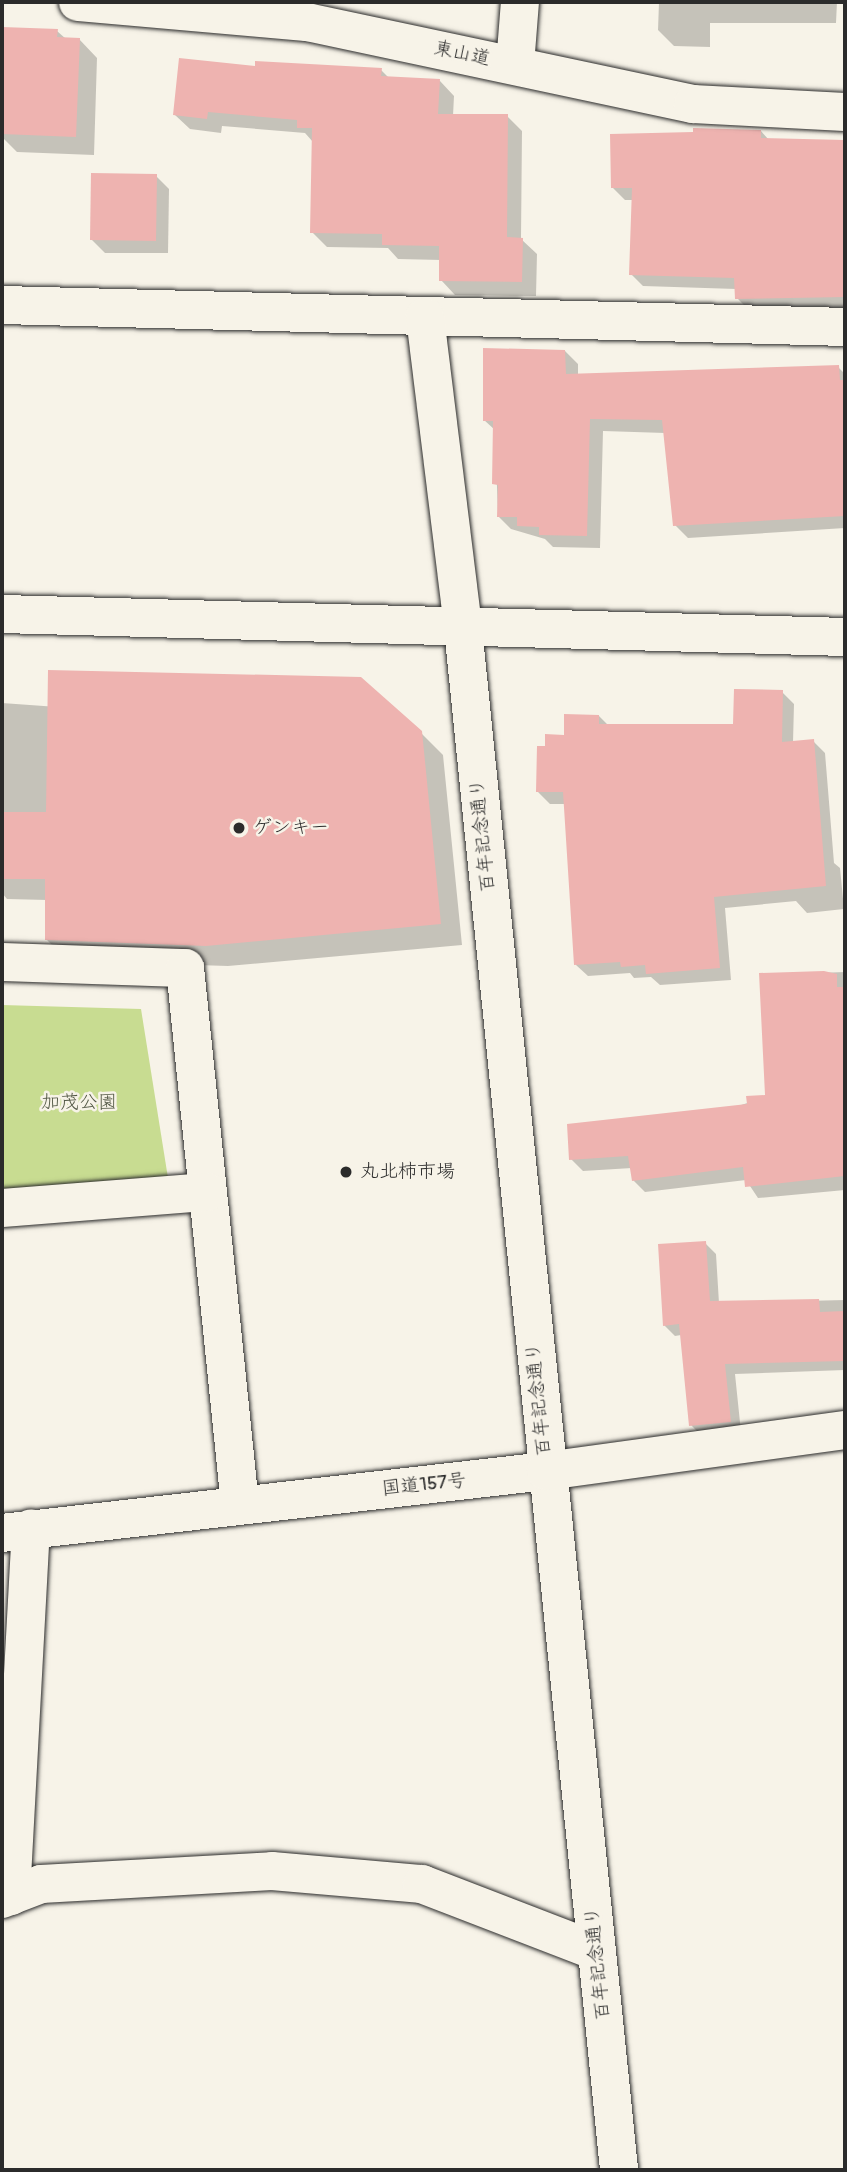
<!DOCTYPE html>
<meta charset="utf-8">
<style>
body{margin:0}
#map{position:relative;width:847px;height:2172px;overflow:hidden;background:#f7f3e8;font-family:Pangolin,"Klee One",sans-serif}
div>[style]{position:absolute}
[style*='--x']{left:calc(var(--x)*1px);top:calc(var(--y)*1px);width:calc(var(--w)*1px);rotate:calc(var(--a)*1deg)}
.green>*{inset:0;background:#c8dc91}
.shadow>*{inset:0;background:#0003}
.building>*{inset:0;background:#eeb3b0}
.roads{filter:drop-shadow(0 0 2px #2b2b2b) drop-shadow(0 0 2px #2b2b2b)}
.minor>*{height:38px;margin:-19px;padding:0 19px;transform-origin:19px;border-radius:19px;background:#f7f3e8}
.highway>*{height:38px;margin:-19px;padding:0 19px;transform-origin:19px;border-radius:19px;background:#f7f3e8}
.dots>*{width:19px;height:19px;translate:-50% -50%;box-sizing:border-box;border:4px solid #f7f3e8;border-radius:50%}
span{translate:-50% -50%;white-space:nowrap;text-align:center;line-height:1.15;-webkit-text-stroke:5px #f7f3e8;paint-order:stroke}
.street-label{font-size:19px;color:#2b2b2b}
.poi-label{font-size:19px;color:#2b2b2b}
.left{translate:0 -50%;text-align:left}
.park-label{font-size:19px;color:#525744}
.frame{position:absolute;inset:0;border:4px solid #2b2b2b;pointer-events:none}
</style>
<div id="map">
<div class="green">
<div style="clip-path:polygon(2px 1005px,141px 1009px,168px 1178px,2px 1191px)"></div>
</div>
<div class="shadow">
<div style="clip-path:polygon(659px 2px,837px 2px,836px 23px,710px 23px,710px 47px,674px 46px,658px 30px)"></div>
<div style="clip-path:polygon(2px 29px,57px 31px,66px 39px,79px 39px,97px 58px,94px 155px,17px 152px,2px 137px)"></div>
<div style="clip-path:polygon(256px 67px,381px 70px,389px 78px,440px 81px,454px 96px,453px 116px,507px 116px,522px 131px,521px 239px,537px 254px,536px 296px,455px 295px,441px 280px,441px 260px,398px 259px,388px 248px,327px 247px,312px 232px,313px 142px,305px 133px,222px 126px,221px 133px,190px 129px,175px 115px)"></div>
<div style="clip-path:polygon(761px 131px,769px 140px,845px 142px,845px 308px,749px 310px,737px 298px,736px 289px,643px 286px,631px 274px,633px 200px,625px 200px,613px 188px)"></div>
<div style="clip-path:polygon(156px 176px,169px 189px,168px 253px,105px 253px,92px 240px)"></div>
<div style="clip-path:polygon(565px 351px,578px 364px,578px 375px,838px 367px,845px 374px,845px 528px,688px 538px,675px 525px,665px 433px,603px 431px,600px 548px,553px 547px,545px 539px,511px 529px,498px 516px,495px 430px,484px 420px)"></div>
<div style="clip-path:polygon(782px 692px,794px 704px,793px 743px,813px 741px,825px 753px,834px 863px,840px 868px,844px 909px,807px 913px,796px 901px,725px 908px,731px 980px,660px 985px,651px 977px,634px 978px,630px 973px,588px 976px,576px 965px,566px 804px,550px 804px,538px 792px,546px 748px,599px 716px,608px 725px,735px 726px)"></div>
<div style="clip-path:polygon(2px 703px,421px 733px,443px 755px,462px 945px,228px 966px,68px 961px,46px 939px,47px 900px,7px 899px,2px 893px)"></div>
<div style="clip-path:polygon(845px 972px,845px 1190px,758px 1198px,746px 1180px,645px 1192px,633px 1180px,632px 1168px,583px 1171px,571px 1159px,766px 1097px,761px 975px)"></div>
<div style="clip-path:polygon(705px 1243px,716px 1254px,719px 1303px,845px 1300px,845px 1370px,735px 1374px,741px 1432px,702px 1436px,691px 1425px,681px 1335px,675px 1336px,664px 1325px)"></div>
</div>
<div class="building">
<div style="clip-path:polygon(2px 27px,58px 29px,57px 37px,80px 38px,76px 137px,2px 134px)"></div>
<div style="clip-path:polygon(179px 58px,255px 66px,255px 61px,382px 68px,381px 76px,440px 79px,438px 114px,508px 114px,507px 237px,523px 238px,522px 282px,439px 281px,439px 246px,382px 245px,382px 234px,310px 233px,312px 128px,297px 128px,297px 120px,208px 112px,207px 119px,173px 115px)"></div>
<div style="clip-path:polygon(693px 128px,761px 130px,761px 138px,845px 140px,845px 297px,735px 299px,734px 278px,629px 275px,632px 188px,611px 188px,610px 134px,693px 132px)"></div>
<div style="clip-path:polygon(91px 173px,157px 174px,156px 241px,90px 240px)"></div>
<div style="clip-path:polygon(483px 348px,565px 350px,566px 374px,839px 365px,840px 380px,845px 380px,845px 516px,673px 526px,662px 420px,590px 419px,587px 536px,539px 535px,539px 527px,517px 526px,517px 517px,497px 517px,498px 485px,492px 484px,493px 421px,483px 421px)"></div>
<div style="clip-path:polygon(48px 670px,361px 677px,422px 731px,441px 924px,206px 946px,45px 940px,45px 879px,2px 879px,2px 812px,46px 812px)"></div>
<div style="clip-path:polygon(734px 689px,783px 690px,782px 742px,814px 739px,826px 886px,714px 897px,720px 968px,646px 974px,645px 965px,621px 967px,620px 962px,574px 965px,563px 792px,536px 792px,537px 746px,545px 746px,545px 734px,564px 735px,564px 714px,599px 715px,599px 724px,733px 724px)"></div>
<div style="clip-path:polygon(824px 971px,837px 974px,837px 987px,845px 987px,845px 1176px,745px 1187px,743px 1167px,632px 1181px,628px 1156px,569px 1160px,567px 1124px,747px 1104px,746px 1096px,765px 1095px,759px 973px)"></div>
<div style="clip-path:polygon(706px 1241px,710px 1301px,819px 1299px,820px 1312px,845px 1311px,845px 1361px,725px 1364px,731px 1422px,689px 1426px,679px 1324px,663px 1326px,658px 1244px)"></div>
</div>
<div class="roads">
<div class="minor">
<div style="--x:78;--y:2;--w:230;--a:5"></div>
<div style="--x:307;--y:22;--w:395;--a:12"></div>
<div style="--x:693;--y:104;--w:152;--a:3"></div>
<div style="--x:515;--y:65;--w:63;--a:-85.5"></div>
<div style="--x:2;--y:305;--w:843;--a:1.49"></div>
<div style="--x:425;--y:317;--w:313;--a:83"></div>
<div style="--x:463;--y:628;--w:1550;--a:84.22"></div>
<div style="--x:2;--y:614;--w:843;--a:1.56"></div>
<div style="--x:2;--y:962;--w:183;--a:1.9"></div>
<div style="--x:185;--y:968;--w:540;--a:84.15"></div>
<div style="--x:2;--y:1208;--w:206;--a:-4.5"></div>
<div style="--x:11;--y:1896;--w:368;--a:-86.9"></div>
<div style="--x:2;--y:1899;--w:42;--a:-21"></div>
<div style="--x:41;--y:1884;--w:231;--a:-3.2"></div>
<div style="--x:272;--y:1871;--w:151;--a:5"></div>
<div style="--x:422;--y:1884;--w:186;--a:21.1"></div>
</div>
<div class="highway">
<div style="--x:2;--y:1533;--w:548;--a:-6.5"></div>
<div style="--x:546;--y:1471;--w:302;--a:-7.8"></div>
</div>
</div>
<div class="dots">
<div style="left:239px;top:828px;background:#2b2b2b"></div>
<div style="left:346px;top:1172px;background:#2b2b2b"></div>
</div>
<div class="street-label">
<span style="left:462px;top:54px;rotate:12deg">東山道</span>
<span style="left:483px;top:835px;rotate:-96deg">百年記念通り</span>
<span style="left:539px;top:1399px;rotate:-96deg">百年記念通り</span>
<span style="left:424px;top:1485px;rotate:-6deg">国道157号</span>
<span style="left:598px;top:1963px;rotate:-96deg">百年記念通り</span>
</div>
<div class="poi-label">
<span class="left" style="left:253px;top:828px">ゲンキー</span>
<span class="left" style="left:360px;top:1172px">丸北柿市場</span>
</div>
<div class="park-label">
<span style="left:79px;top:1103px">加茂公園</span>
</div>
<div class="frame"></div>
</div>
